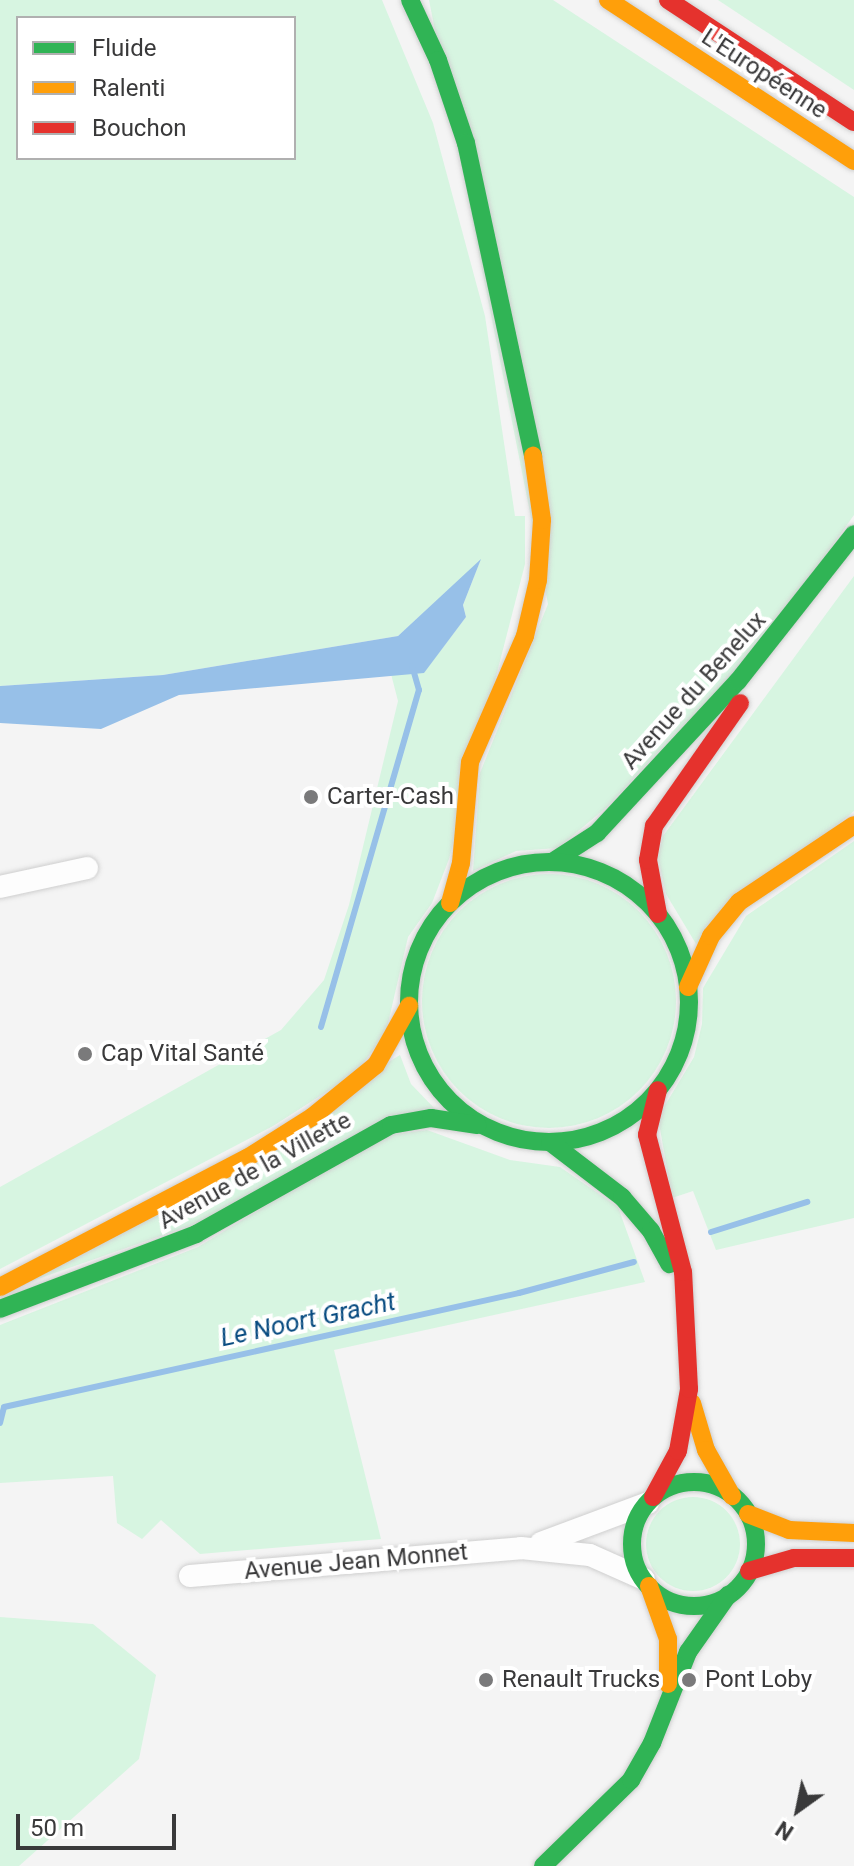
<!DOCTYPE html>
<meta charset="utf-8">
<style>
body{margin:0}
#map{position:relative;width:854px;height:1866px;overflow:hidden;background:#f4f4f4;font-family:Roboto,sans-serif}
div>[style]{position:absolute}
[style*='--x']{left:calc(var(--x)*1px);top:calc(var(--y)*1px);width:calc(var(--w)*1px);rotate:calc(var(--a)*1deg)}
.green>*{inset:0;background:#d7f5e1}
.round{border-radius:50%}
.water>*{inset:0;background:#97c0e8}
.stream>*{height:6px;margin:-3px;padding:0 3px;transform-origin:3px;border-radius:3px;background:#97c0e8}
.roads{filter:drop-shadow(0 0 2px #cfcfcf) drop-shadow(0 0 2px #cfcfcf)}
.street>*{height:22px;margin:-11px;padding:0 11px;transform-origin:11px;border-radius:11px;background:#fdfdfd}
.fast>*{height:18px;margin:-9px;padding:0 9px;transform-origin:9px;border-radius:9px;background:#30b455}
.fast>.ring{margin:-9px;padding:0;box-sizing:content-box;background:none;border:18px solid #30b455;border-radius:50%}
.slow>*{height:18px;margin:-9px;padding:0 9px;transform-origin:9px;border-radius:9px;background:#ff9f0a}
.jam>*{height:18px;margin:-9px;padding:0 9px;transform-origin:9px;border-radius:9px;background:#e5322d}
.dots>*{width:22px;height:22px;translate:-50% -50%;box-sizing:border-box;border:4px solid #fff;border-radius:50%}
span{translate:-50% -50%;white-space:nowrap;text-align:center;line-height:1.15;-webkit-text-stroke:8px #fff;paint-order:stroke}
.street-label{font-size:24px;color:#39393a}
.poi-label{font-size:24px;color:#39393a}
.left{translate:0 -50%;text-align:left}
.water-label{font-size:26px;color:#094c81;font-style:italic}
.legend{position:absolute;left:16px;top:16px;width:280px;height:144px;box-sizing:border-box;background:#fff;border:2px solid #b0b0b0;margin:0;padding:10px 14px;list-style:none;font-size:24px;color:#39393a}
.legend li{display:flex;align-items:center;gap:16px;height:40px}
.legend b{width:40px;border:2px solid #b0b0b0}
.north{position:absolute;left:758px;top:1770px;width:80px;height:80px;-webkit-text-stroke:6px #fff;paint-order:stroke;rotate:213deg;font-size:22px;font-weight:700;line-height:32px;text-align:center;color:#39393a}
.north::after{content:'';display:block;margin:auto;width:28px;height:36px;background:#39393a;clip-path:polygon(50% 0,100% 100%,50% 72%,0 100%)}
.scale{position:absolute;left:16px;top:1814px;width:160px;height:36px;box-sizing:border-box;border:4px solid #39393a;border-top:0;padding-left:10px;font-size:24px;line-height:28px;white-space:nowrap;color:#39393a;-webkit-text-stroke:6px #fff;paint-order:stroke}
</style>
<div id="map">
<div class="green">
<div style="clip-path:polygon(evenodd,0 0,382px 0,433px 123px,485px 316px,515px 516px,525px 516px,525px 564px,449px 859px,432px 903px,408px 937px,386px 1032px,356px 1073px,273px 1126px,0 1269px,0 1187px,281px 1030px,324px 980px,349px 905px,398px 701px,391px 674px,424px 672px,466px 617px,463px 605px,480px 561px,398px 636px,163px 675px,0 686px,0 0,18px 18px,294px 18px,294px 158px,18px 158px,18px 18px)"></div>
<div style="clip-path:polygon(429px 0,553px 0,854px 197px,854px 515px,768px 636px,608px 806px,558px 848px,516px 851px,473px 871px,480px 773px,548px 604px)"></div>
<div style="clip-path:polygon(718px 0,854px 0,854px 90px)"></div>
<div style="clip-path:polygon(854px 576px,854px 811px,696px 944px,666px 894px,658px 857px,663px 836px)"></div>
<div style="clip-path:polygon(854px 841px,854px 1218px,716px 1250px,693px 1191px,672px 1198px,658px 1117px,694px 1057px,702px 1024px,703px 988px,746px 916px)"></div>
<div class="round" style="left:422px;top:874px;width:254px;height:254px"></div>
<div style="clip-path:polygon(400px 1055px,411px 1084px,436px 1110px,192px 1225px,26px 1283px)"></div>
<div style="clip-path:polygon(427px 1130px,510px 1160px,560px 1167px,618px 1207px,645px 1282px,334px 1350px,381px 1539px,200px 1554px,161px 1520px,142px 1539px,117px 1523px,113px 1476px,0 1483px,0 1325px,198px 1247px,381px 1136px)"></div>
<div class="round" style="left:646px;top:1497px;width:94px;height:94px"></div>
<div style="clip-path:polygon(0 1617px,93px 1624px,156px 1675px,139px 1759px,19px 1866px,0 1866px)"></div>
</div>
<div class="water">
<div style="clip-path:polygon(481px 559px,463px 605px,466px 617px,424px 673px,179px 695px,101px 729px,0 723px,0 686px,163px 675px,398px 636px)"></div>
</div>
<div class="stream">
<div style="--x:321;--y:1027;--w:351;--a:-73.8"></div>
<div style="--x:419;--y:690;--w:25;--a:-106"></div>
<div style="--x:711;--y:1232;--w:101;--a:-17.4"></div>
<div style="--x:0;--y:1423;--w:16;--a:-76"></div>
<div style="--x:4;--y:1407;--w:527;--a:-12.48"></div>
<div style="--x:519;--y:1293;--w:119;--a:-15.1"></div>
</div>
<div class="roads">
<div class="street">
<div style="--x:0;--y:887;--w:89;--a:-12.3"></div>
<div style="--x:541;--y:1543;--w:114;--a:-20.5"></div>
<div style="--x:190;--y:1576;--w:332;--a:-4.8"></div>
<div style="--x:521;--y:1548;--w:69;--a:5.8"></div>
<div style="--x:590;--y:1555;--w:59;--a:24"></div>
</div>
<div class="fast">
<div style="--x:410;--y:0;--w:66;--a:65"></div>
<div style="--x:438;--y:60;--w:88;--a:71.4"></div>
<div style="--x:466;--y:143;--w:320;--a:77.9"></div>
<div style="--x:552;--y:862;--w:54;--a:-32.8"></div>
<div style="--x:597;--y:833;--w:207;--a:-47.2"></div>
<div style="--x:738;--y:681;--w:187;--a:-51.7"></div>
<div class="ring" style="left:409px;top:862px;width:262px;height:262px"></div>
<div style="--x:550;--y:1142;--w:91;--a:37.4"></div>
<div style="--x:622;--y:1197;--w:45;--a:49.5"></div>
<div style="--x:651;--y:1231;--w:38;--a:61"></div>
<div style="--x:0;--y:1309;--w:210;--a:-20.9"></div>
<div style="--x:196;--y:1234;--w:223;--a:-29.2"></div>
<div style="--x:391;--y:1125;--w:41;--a:-9.9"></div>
<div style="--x:431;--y:1118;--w:47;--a:8.7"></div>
<div class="ring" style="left:632px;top:1482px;width:106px;height:106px"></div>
<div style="--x:543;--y:1866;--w:123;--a:-44.3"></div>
<div style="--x:631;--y:1780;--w:43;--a:-60.4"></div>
<div style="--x:652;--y:1743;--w:98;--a:-68.4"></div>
<div style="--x:688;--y:1652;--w:70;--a:-54.9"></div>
</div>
<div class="slow">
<div style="--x:608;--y:0;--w:294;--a:33.2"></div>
<div style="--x:450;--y:903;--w:41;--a:-74.6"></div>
<div style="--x:461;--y:863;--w:101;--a:-84.9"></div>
<div style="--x:470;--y:762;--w:137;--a:-66.4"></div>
<div style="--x:525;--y:636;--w:57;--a:-76.9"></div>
<div style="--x:538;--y:580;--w:60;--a:-86.2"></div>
<div style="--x:542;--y:520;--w:65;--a:-98"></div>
<div style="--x:688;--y:987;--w:56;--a:-65.7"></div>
<div style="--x:711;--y:936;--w:44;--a:-50.5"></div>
<div style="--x:739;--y:902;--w:138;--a:-33.8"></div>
<div style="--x:0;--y:1287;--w:279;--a:-27.6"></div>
<div style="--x:247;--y:1158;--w:77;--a:-32.2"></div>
<div style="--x:312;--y:1117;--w:82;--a:-39.1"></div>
<div style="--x:376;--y:1065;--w:68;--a:-60.8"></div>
<div style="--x:692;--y:1403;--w:49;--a:73.4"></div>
<div style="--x:706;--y:1450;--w:53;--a:60.5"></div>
<div style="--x:748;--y:1514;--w:44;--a:21.3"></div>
<div style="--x:789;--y:1530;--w:65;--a:2.6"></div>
<div style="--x:649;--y:1586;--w:56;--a:70.3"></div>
<div style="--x:668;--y:1639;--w:45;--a:90"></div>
</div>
<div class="jam">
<div style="--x:668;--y:0;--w:222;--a:33.3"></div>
<div style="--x:658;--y:914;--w:55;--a:-100.5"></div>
<div style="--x:648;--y:860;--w:35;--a:-80"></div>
<div style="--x:654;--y:826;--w:150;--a:-55"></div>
<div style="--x:653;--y:1497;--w:52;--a:-61.5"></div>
<div style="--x:678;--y:1451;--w:63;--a:-79.9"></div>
<div style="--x:689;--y:1389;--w:117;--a:-92.9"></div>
<div style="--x:683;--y:1272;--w:142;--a:-104.7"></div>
<div style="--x:647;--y:1135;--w:46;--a:-76.3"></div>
<div style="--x:749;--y:1571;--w:47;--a:-16.1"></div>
<div style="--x:794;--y:1558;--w:60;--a:0"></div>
</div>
</div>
<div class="dots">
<div style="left:311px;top:797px;background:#7a7a7b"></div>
<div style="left:85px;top:1054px;background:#7a7a7b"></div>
<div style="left:486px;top:1680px;background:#7a7a7b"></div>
<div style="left:689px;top:1680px;background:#7a7a7b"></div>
</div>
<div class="street-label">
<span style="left:764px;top:74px;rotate:33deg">L'Européenne</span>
<span style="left:694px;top:691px;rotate:-48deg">Avenue du Benelux</span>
<span style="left:255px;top:1171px;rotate:-29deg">Avenue de la Villette</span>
<span style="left:356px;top:1562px;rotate:-5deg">Avenue Jean Monnet</span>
</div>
<div class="poi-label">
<span class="left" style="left:327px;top:797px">Carter-Cash</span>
<span class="left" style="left:101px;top:1054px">Cap Vital Santé</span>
<span class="left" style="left:502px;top:1680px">Renault Trucks</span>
<span class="left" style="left:705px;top:1680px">Pont Loby</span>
</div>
<div class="water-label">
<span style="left:308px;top:1320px;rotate:-12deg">Le Noort Gracht</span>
</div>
<ul class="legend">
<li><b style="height:10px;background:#30b455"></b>Fluide</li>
<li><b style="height:10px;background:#ff9f0a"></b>Ralenti</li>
<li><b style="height:10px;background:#e5322d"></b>Bouchon</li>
</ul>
<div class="north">N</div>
<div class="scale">50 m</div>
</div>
